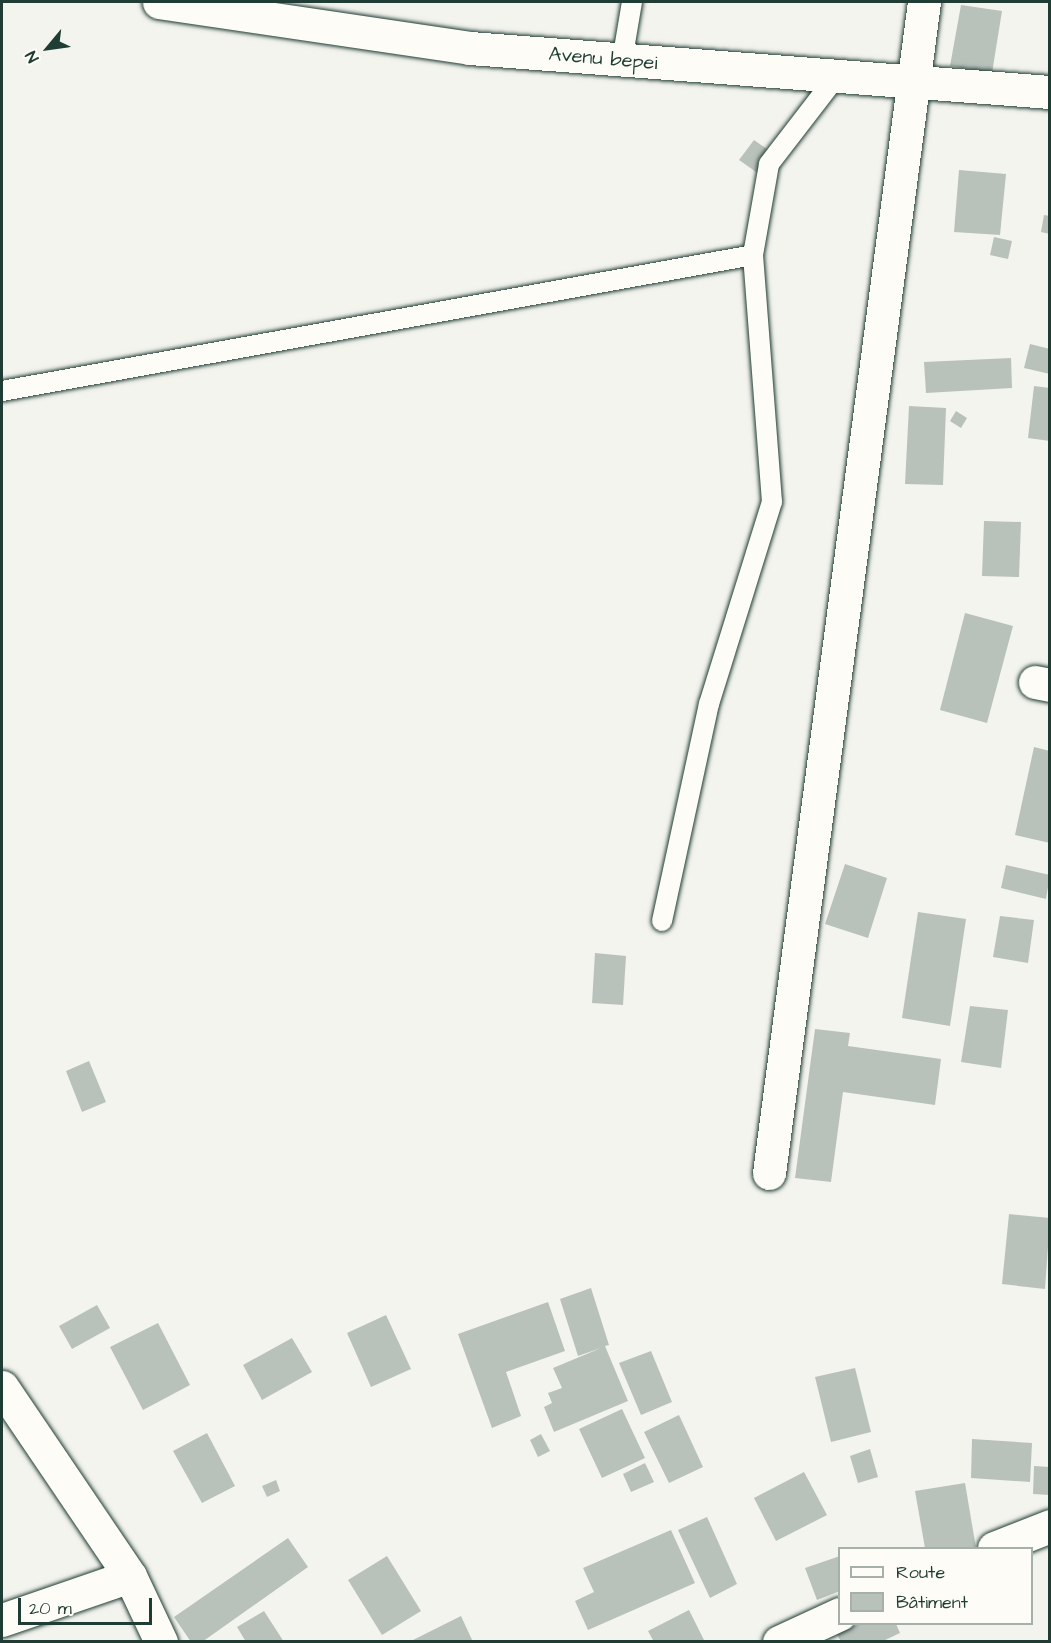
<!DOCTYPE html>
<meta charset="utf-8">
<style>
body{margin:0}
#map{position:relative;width:1051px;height:1643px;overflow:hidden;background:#f4f4ef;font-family:"Architects Daughter",sans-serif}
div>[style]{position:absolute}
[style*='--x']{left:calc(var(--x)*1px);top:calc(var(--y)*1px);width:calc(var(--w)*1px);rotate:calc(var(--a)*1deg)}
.building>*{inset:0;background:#b9c1bb}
.roads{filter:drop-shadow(0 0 2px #1f3d34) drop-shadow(0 0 2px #1f3d34)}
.lane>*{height:20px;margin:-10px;padding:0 10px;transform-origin:10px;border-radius:10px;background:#fdfcf7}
.street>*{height:33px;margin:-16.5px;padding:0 16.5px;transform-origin:16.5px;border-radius:16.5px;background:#fdfcf7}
.secondary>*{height:33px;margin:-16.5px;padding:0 16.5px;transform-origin:16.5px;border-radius:16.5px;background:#fdfcf7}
span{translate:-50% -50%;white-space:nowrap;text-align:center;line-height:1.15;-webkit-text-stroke:5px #fdfcf7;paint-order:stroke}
.street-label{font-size:20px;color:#1f3d34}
.frame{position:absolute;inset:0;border:3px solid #1f3d34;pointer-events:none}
.legend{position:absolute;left:838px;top:1547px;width:195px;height:78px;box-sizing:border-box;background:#fdfcf7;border:2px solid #a4b0a9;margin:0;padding:8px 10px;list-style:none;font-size:18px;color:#1f3d34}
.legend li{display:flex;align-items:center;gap:12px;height:30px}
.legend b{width:30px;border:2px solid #a4b0a9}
.north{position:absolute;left:18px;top:18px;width:60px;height:60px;-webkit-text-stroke:4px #fdfcf7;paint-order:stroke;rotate:241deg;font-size:16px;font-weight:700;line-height:24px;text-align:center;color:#1f3d34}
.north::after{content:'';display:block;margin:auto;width:21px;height:27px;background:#1f3d34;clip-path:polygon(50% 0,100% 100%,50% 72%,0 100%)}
.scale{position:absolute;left:18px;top:1598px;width:134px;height:27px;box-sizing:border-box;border:3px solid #1f3d34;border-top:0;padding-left:8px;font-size:18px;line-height:21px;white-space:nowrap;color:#1f3d34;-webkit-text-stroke:4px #fdfcf7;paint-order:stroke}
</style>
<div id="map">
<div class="building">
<div style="clip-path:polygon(961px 5px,1002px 11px,992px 73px,950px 66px)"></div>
<div style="clip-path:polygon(754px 140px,774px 154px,759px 174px,739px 160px)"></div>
<div style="clip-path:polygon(959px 170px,1006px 174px,1000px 235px,954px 232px)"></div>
<div style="clip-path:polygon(1044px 215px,1050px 216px,1050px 234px,1041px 232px)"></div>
<div style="clip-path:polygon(994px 237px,1012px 241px,1008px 259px,990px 255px)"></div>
<div style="clip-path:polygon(1030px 344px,1050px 349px,1050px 374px,1024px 368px)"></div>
<div style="clip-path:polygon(1011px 358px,1012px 388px,926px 393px,924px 362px)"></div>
<div style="clip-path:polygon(1034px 386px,1050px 388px,1050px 441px,1028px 438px)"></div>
<div style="clip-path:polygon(909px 406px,946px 408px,943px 485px,905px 484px)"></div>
<div style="clip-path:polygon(956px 411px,967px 418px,961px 428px,950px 421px)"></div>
<div style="clip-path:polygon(984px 521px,1021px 522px,1019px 577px,982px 576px)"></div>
<div style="clip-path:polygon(965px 613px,1013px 626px,987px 723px,940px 710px)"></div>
<div style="clip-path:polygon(1034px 747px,1050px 751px,1050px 843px,1015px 835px)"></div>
<div style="clip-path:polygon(845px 864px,887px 878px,868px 938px,825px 924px)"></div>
<div style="clip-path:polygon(1006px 865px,1050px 875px,1046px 899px,1001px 888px)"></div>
<div style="clip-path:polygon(918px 912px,966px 919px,950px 1026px,902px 1018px)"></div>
<div style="clip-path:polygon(1000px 916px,1034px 920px,1028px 963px,993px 957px)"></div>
<div style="clip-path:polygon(595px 953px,626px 956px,623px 1005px,592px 1003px)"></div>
<div style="clip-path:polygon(970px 1006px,1008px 1010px,1001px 1068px,961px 1062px)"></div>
<div style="clip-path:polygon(815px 1029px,850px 1033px,848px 1046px,941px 1059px,935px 1105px,843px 1092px,831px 1182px,795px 1178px)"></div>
<div style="clip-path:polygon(89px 1061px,106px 1102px,82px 1112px,66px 1071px)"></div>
<div style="clip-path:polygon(1009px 1214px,1050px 1218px,1045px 1289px,1002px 1284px)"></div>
<div style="clip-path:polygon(591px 1288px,609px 1345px,605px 1346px,628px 1401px,554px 1432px,544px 1407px,552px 1403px,548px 1393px,562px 1388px,553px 1368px,601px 1348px,578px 1356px,560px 1299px)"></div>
<div style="clip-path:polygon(548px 1302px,565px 1351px,506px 1372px,521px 1416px,492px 1428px,458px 1334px)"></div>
<div style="clip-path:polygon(97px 1305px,110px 1328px,72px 1349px,59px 1326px)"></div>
<div style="clip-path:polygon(386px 1315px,411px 1369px,371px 1387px,347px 1333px)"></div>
<div style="clip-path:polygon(158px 1323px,190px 1385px,143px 1410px,110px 1347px)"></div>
<div style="clip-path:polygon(292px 1338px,312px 1372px,262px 1400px,243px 1365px)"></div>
<div style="clip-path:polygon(651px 1351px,672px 1402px,641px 1415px,619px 1363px)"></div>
<div style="clip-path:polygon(855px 1368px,871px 1432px,831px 1442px,815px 1377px)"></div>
<div style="clip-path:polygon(622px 1409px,645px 1458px,602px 1478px,579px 1429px)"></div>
<div style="clip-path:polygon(679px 1415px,703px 1467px,669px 1483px,644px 1432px)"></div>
<div style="clip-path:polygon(207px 1433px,235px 1486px,202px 1503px,173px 1451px)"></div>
<div style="clip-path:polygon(541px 1434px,550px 1451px,538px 1457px,530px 1440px)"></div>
<div style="clip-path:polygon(972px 1439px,1032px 1443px,1030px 1482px,971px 1478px)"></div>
<div style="clip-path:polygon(870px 1449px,878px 1477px,858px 1483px,850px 1456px)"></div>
<div style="clip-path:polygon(645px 1463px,654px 1482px,631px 1492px,623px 1474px)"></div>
<div style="clip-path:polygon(1034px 1466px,1050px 1467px,1050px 1495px,1033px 1494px)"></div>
<div style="clip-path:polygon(804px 1472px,827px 1515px,776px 1541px,754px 1498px)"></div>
<div style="clip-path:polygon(276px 1480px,280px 1491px,267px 1497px,262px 1486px)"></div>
<div style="clip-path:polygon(965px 1483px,976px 1548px,925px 1548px,915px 1491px)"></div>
<div style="clip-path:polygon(707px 1517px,737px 1584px,710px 1598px,678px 1530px)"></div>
<div style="clip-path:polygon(671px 1530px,695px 1583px,588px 1630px,575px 1601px,594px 1592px,583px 1568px)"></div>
<div style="clip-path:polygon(288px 1538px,308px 1567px,202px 1642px,191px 1642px,174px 1617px)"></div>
<div style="clip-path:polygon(387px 1556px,421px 1611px,382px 1635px,348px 1580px)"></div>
<div style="clip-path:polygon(840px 1556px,840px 1591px,817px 1600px,805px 1568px)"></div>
<div style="clip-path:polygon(689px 1610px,705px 1642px,654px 1642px,648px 1631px)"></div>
<div style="clip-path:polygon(264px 1611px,284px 1642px,246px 1642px,237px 1627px)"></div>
<div style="clip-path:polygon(461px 1616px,473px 1642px,409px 1642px)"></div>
<div style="clip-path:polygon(859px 1624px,896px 1624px,900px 1633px,881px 1642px,841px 1642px,837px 1634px)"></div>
</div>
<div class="roads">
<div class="lane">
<div style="--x:622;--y:61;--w:60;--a:-80.4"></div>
<div style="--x:2;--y:391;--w:763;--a:-10.26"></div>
<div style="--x:662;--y:921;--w:222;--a:-77.8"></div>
<div style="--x:709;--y:704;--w:212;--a:-72.7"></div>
<div style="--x:772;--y:502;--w:248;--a:-94.4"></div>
<div style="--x:753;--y:255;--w:92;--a:-80"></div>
<div style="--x:769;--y:164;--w:110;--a:-52.4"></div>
</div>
<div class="street">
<div style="--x:159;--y:2;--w:314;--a:8.4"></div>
<div style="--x:470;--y:48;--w:582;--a:4.34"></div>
<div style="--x:1035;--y:682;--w:15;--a:11"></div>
<div style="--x:769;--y:1173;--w:1181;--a:-82.46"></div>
<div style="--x:2;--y:1387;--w:228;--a:55.9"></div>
<div style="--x:130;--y:1576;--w:73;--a:64.8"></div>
<div style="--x:2;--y:1620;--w:135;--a:-19"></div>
</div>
<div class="secondary">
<div style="--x:994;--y:1548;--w:60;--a:-21.4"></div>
<div style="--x:779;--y:1642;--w:67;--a:-24.7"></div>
</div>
</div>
<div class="street-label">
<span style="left:603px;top:59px;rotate:5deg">Avenu bepei</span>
</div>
<div class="frame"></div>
<ul class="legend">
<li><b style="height:8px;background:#fdfcf7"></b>Route</li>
<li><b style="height:16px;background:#b9c1bb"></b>Bâtiment</li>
</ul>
<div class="north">N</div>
<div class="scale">20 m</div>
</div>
